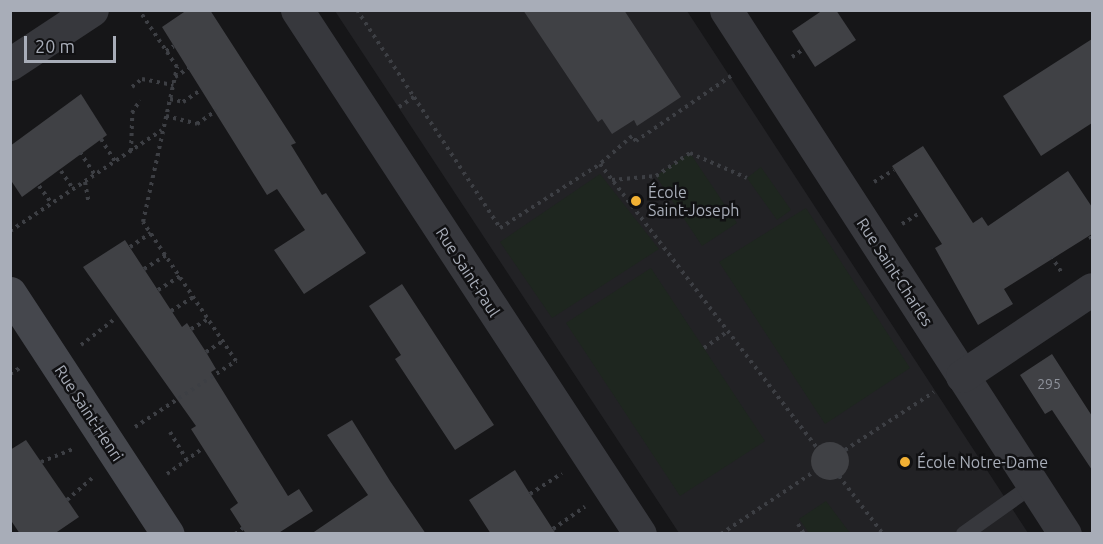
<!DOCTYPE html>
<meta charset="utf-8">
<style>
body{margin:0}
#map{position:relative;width:1103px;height:544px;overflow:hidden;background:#161618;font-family:Ubuntu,sans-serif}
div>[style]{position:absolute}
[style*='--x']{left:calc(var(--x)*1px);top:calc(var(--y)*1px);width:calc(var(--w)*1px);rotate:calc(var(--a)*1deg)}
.built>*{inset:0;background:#222225}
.green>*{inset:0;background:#1e261f}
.building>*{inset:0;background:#404145}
.round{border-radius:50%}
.path>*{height:4px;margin-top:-2px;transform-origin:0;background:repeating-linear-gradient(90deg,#3d3f44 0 3px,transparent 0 7.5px)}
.lane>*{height:16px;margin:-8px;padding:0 8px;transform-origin:8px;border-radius:8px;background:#37383d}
.street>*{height:33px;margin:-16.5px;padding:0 16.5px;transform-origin:16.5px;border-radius:16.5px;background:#37383d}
.secondary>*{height:33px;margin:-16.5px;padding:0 16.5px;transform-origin:16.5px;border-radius:16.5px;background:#45474d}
.dots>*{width:16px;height:16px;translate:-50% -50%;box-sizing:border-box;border:3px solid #111113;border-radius:50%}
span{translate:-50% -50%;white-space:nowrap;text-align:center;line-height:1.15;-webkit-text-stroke:5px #111113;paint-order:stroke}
.number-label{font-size:14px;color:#8e929b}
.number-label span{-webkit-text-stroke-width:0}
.poi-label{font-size:16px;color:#a8adb8}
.left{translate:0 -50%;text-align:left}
.street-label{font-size:16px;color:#a8adb8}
.frame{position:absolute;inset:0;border:12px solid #a8adb8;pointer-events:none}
.scale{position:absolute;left:24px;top:36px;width:92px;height:27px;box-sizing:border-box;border:3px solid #a8adb8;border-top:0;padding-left:8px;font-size:18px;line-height:21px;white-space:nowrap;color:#a8adb8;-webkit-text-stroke:4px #111113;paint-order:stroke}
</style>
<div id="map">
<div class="built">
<div style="clip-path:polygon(335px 11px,687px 11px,1028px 533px,679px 533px)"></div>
</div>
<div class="green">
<div style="clip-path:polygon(690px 153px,737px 223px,702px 246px,656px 176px)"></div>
<div style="clip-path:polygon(761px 167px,791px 210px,777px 220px,747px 178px)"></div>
<div style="clip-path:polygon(600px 174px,659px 249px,552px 318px,500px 242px)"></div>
<div style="clip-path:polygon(806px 208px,910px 368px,825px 424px,719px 262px)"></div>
<div style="clip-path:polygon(651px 268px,765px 441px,680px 496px,566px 323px)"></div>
<div style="clip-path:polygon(826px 501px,850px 533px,809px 533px,799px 519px)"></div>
</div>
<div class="building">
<div style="clip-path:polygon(187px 10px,210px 10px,296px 143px,291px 145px,322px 195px,326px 193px,366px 253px,304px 294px,274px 250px,305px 230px,277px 189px,267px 195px,162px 27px)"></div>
<div style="clip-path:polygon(523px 10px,624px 10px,681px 97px,637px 126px,634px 120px,612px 134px,602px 119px,598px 122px)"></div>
<div style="clip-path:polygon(823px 10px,836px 10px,856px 40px,815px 67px,792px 31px)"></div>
<div style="clip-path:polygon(1092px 39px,1092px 123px,1041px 156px,1003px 96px)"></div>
<div style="clip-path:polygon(81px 94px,107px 135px,22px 197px,10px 179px,10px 146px)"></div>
<div style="clip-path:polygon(923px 146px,973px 223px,982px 217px,988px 226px,1068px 171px,1092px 207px,1092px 234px,1004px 289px,1013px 304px,978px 325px,935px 248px,942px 244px,892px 166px)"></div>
<div style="clip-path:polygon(125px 240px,182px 327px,187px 323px,206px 352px,216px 369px,211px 372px,288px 496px,299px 489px,313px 511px,277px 534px,246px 534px,230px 509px,238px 503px,191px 429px,196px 426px,83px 267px)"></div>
<div style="clip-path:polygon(402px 284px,494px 425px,455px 450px,395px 359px,401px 355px,369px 306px)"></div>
<div style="clip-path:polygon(1052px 354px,1092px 416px,1092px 470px,1052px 410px,1045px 414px,1020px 375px)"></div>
<div style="clip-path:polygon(352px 420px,390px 481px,426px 534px,311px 534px,368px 495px,327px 435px)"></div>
<div style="clip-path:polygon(26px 440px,79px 517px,54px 534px,20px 534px,10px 519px,10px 450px)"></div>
<div class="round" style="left:811px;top:442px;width:38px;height:38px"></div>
<div style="clip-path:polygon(515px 470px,530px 494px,556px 534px,491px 534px,469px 500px)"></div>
</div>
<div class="path">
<div style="--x:357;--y:10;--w:104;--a:56.8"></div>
<div style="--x:166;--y:51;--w:9;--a:-32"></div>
<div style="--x:792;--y:57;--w:14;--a:-34"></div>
<div style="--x:731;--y:76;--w:115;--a:145.6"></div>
<div style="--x:636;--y:141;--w:6;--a:-129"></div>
<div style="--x:632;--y:136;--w:43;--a:138.8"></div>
<div style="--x:600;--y:164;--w:357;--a:52.6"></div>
<div style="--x:175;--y:77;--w:17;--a:-33"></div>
<div style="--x:132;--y:87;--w:13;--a:-39"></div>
<div style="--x:142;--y:79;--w:32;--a:11"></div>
<div style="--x:170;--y:99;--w:13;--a:13"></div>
<div style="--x:183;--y:102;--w:23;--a:-34"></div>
<div style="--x:399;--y:107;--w:18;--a:-34"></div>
<div style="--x:414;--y:97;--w:157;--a:56.7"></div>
<div style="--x:500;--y:228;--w:119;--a:-32.6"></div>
<div style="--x:166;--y:116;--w:32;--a:14"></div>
<div style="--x:197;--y:124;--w:24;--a:-35"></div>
<div style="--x:101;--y:139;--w:26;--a:58"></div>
<div style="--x:131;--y:151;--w:38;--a:-88"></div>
<div style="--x:132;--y:113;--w:15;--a:-58"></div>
<div style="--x:80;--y:152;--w:27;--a:57"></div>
<div style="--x:61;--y:171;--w:22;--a:56"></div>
<div style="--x:612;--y:180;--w:44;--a:-5.2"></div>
<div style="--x:656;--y:176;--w:41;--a:-34.1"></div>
<div style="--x:690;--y:153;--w:62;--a:23.7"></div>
<div style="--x:85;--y:182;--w:22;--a:80"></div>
<div style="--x:874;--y:182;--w:23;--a:-31"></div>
<div style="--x:39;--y:186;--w:22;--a:54"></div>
<div style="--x:902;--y:224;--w:22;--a:-32"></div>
<div style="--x:10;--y:231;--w:182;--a:-33.6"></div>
<div style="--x:1090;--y:236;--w:4;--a:63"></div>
<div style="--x:130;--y:247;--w:25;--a:-34"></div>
<div style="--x:1051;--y:256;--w:20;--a:57"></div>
<div style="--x:144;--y:269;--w:26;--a:-32"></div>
<div style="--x:158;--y:290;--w:26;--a:-32"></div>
<div style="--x:171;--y:311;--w:26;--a:-32"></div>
<div style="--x:191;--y:329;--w:20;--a:-30"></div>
<div style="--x:81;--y:345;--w:44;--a:-37.6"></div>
<div style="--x:704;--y:348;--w:29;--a:-35"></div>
<div style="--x:206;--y:352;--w:20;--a:-33"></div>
<div style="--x:10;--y:374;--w:12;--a:-31"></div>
<div style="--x:135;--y:427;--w:121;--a:-33.2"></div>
<div style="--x:236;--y:361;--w:167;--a:-123.8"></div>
<div style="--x:143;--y:222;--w:159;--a:-77.6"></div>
<div style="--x:177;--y:67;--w:69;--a:-123.7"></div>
<div style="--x:170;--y:432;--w:33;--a:59"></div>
<div style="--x:845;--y:450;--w:106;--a:-33.1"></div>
<div style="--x:41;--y:462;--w:35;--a:-22"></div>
<div style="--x:167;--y:474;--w:44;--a:-35.8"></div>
<div style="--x:839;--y:476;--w:73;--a:52.8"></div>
<div style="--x:530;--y:494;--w:38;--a:-33"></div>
<div style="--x:67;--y:500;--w:35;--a:-41"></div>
<div style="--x:798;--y:524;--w:12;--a:59"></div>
<div style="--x:553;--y:529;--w:39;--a:-35"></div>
<div style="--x:235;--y:534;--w:10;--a:-37"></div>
<div style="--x:721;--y:534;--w:113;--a:-33.8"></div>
</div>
<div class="lane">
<div style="--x:964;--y:534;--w:85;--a:-35.4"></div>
</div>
<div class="street">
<div style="--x:297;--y:10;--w:626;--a:56.79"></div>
<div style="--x:726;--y:10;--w:624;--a:57.1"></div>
<div style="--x:10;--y:64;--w:98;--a:-33.4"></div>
<div style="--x:962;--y:376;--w:156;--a:-33.8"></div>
</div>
<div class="secondary">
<div style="--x:10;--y:293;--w:288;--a:56.8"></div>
</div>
<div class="dots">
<div style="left:636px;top:201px;background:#f2b134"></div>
<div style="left:905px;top:462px;background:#f2b134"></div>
</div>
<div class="number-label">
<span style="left:1049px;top:384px">295</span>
</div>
<div class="poi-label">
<span class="left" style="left:648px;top:201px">École<br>Saint-Joseph</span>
<span class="left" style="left:917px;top:462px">École Notre-Dame</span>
</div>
<div class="street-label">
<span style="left:468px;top:272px;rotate:57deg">Rue Saint-Paul</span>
<span style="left:895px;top:272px;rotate:57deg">Rue Saint-Charles</span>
<span style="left:89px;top:413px;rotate:57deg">Rue Saint-Henri</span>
</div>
<div class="frame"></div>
<div class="scale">20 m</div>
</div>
